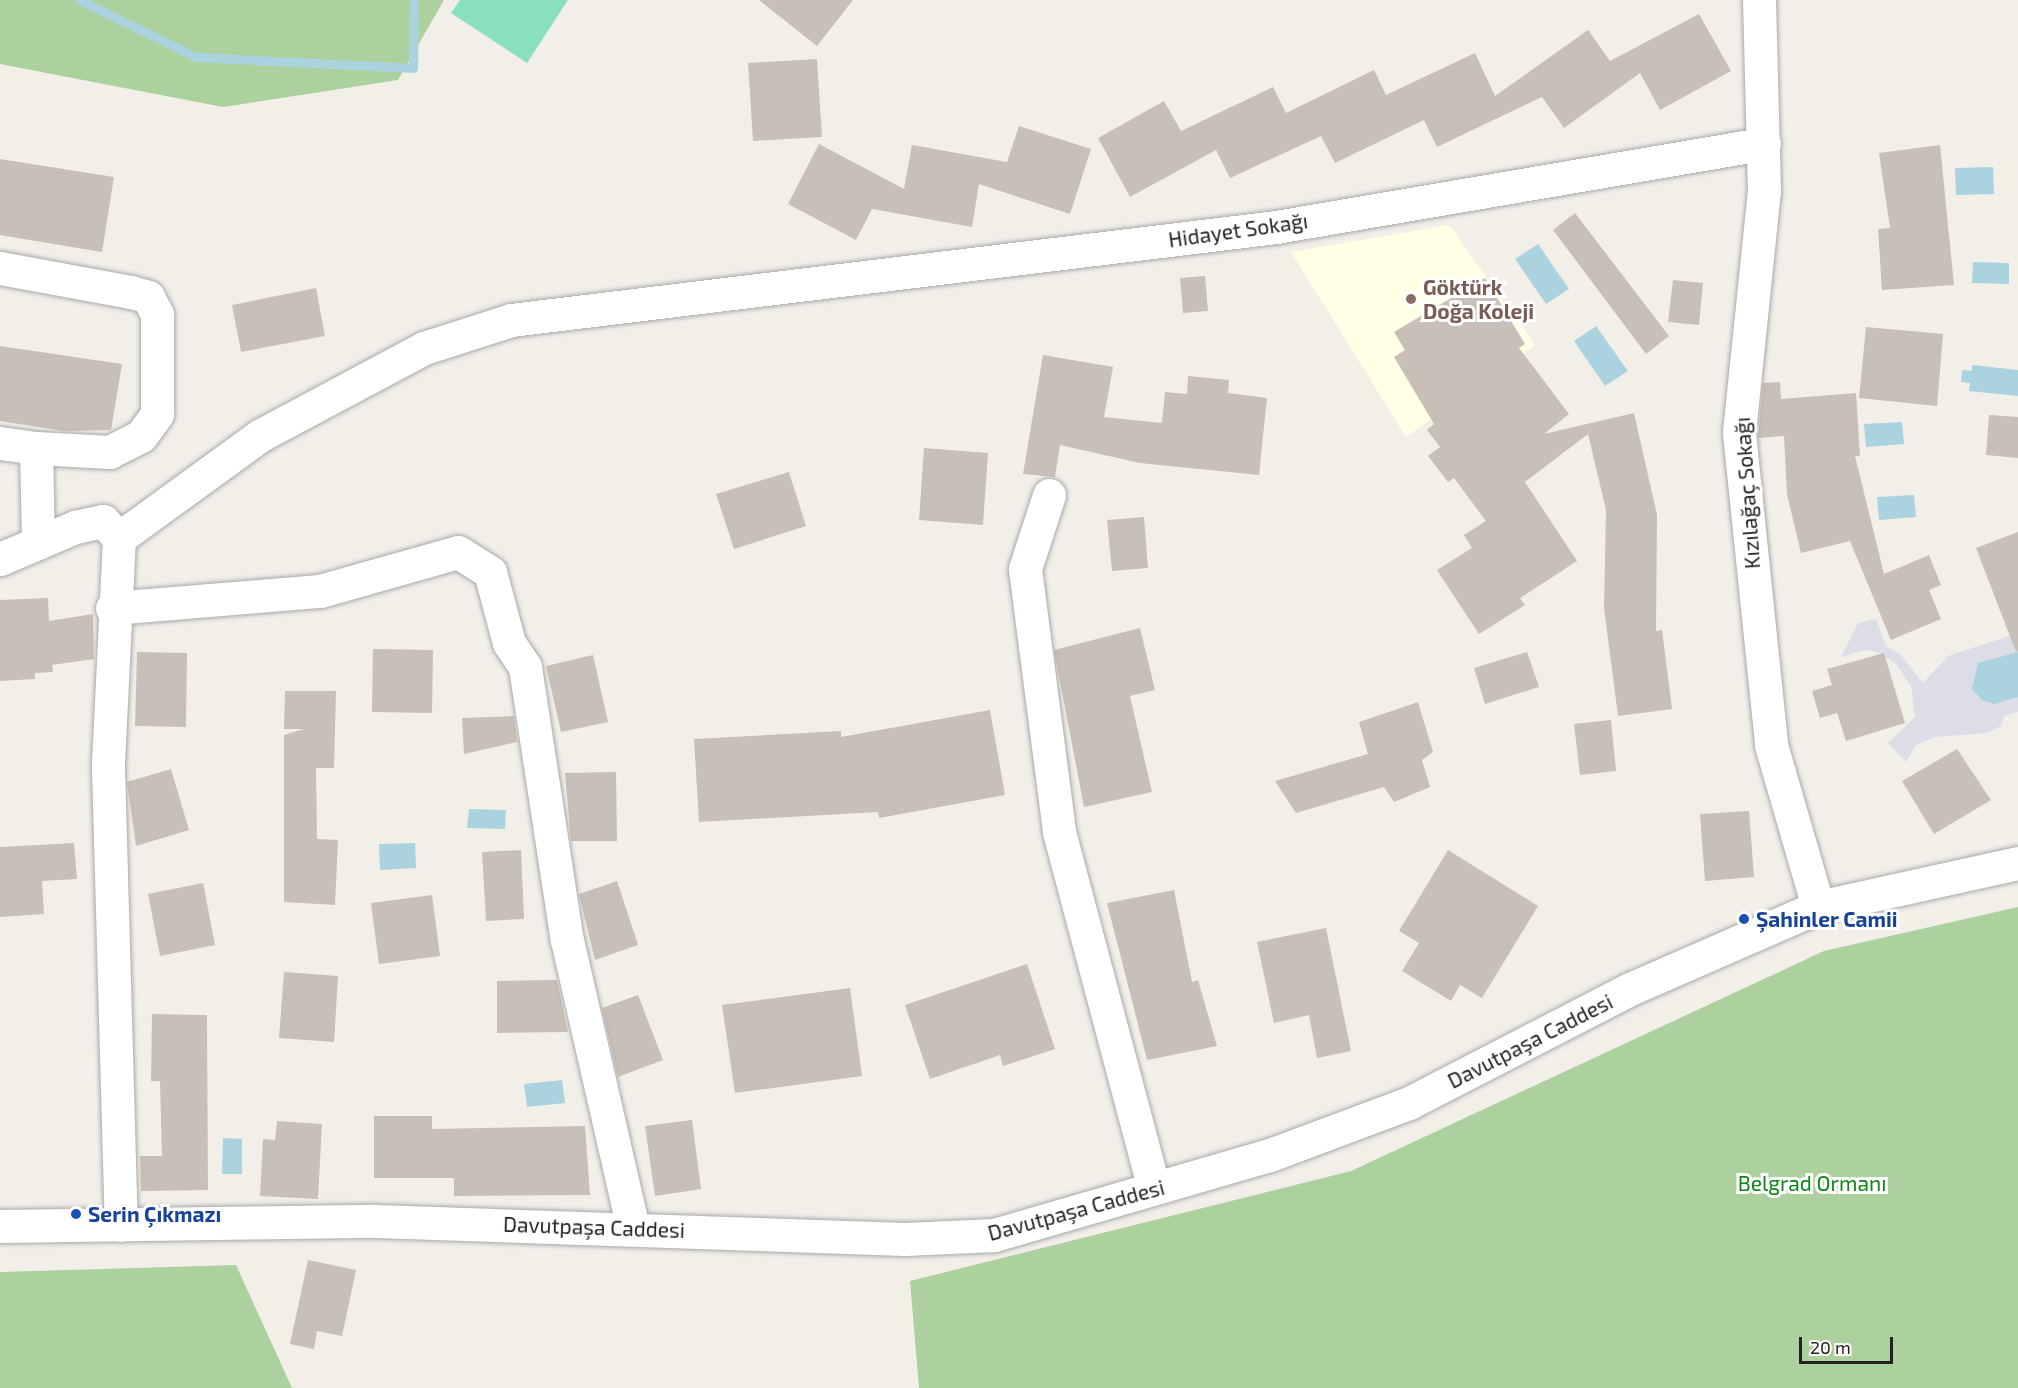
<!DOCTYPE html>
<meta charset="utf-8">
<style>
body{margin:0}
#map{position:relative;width:2018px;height:1388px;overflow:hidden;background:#f2efe9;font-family:"Exo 2",sans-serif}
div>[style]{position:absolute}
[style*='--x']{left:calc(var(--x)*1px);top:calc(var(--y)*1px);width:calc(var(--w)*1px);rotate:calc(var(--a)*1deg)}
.education>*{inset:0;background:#ffffe5}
.forest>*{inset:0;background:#add19e}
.pitch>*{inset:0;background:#88e0be}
.plaza>*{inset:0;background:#dddde8}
.water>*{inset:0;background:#aad3df}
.stream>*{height:9px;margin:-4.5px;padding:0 4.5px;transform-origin:4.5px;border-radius:4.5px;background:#aad3df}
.building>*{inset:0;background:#c7bfb8}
.roads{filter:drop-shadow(0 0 2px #a9a9a9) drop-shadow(0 0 2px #a9a9a9)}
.minor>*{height:33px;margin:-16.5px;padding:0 16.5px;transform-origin:16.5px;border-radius:16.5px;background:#fff}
.dots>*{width:16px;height:16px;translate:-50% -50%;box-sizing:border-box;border:3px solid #fff;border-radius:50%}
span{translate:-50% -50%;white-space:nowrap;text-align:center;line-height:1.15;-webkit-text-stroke:6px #fff;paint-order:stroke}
.street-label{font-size:21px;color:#222}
.education-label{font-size:21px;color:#785e54;font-weight:700}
.left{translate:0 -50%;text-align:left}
.transit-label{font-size:21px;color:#164399;font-weight:700}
.park-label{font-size:21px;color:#0c8416}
.scale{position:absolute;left:1799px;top:1337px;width:94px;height:27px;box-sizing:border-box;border:3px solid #222;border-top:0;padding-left:8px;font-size:18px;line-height:21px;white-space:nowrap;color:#222;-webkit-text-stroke:4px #fff;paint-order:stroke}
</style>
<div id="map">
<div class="education">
<div style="clip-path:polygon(1449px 225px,1535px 345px,1406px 437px,1291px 252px)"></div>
</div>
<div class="forest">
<div style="clip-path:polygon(0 0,444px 0,398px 80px,223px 107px,0 64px)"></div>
<div style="clip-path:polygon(2018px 907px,2018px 1388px,919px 1388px,910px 1281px,1351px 1171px,1824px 951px)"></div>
<div style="clip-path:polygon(236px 1265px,292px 1388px,0 1388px,0 1272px)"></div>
</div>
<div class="pitch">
<div style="clip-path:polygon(460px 0,568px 0,527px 63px,451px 13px)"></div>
</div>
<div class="plaza">
<div style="clip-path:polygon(1876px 619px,1886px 646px,1901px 655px,1923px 683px,1948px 656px,2018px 633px,2018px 712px,2004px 716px,2001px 726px,1987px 733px,1935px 737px,1916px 745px,1906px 762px,1888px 743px,1915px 717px,1911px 686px,1895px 663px,1878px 652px,1865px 650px,1841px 657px,1858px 623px)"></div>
</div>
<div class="water">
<div style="clip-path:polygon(1993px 167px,1994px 194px,1956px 195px,1955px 168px)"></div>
<div style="clip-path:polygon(1538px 244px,1569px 289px,1546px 304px,1515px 259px)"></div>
<div style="clip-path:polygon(1973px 262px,2009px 263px,2009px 284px,1972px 283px)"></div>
<div style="clip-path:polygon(1596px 326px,1628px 371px,1605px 386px,1574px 341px)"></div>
<div style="clip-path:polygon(1972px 365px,2018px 370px,2018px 396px,1969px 391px,1970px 383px,1961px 382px,1962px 370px,1972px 371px)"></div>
<div style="clip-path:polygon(1902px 422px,1904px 444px,1866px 447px,1864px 424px)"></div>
<div style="clip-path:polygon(1914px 495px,1916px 517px,1879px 520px,1877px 497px)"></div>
<div style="clip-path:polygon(2018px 652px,2018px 697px,1994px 704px,1982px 700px,1972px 689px,1978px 663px)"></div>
<div style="clip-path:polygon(469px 809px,506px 810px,505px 829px,467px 828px)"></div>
<div style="clip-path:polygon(415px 843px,416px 868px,380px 870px,379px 844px)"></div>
<div style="clip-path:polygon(562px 1080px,565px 1103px,527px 1107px,524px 1084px)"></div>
<div style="clip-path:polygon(223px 1138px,242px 1139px,242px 1174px,222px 1174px)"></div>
</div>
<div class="stream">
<div style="--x:80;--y:0;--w:129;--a:26.2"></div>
<div style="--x:196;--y:57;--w:217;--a:2.9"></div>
<div style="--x:413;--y:68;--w:68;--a:-89.2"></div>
</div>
<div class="building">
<div style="clip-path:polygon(759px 0,853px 0,817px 46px)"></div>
<div style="clip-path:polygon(1699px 14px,1731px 71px,1660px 110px,1640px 73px,1564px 128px,1542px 97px,1437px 147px,1424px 120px,1335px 163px,1321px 136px,1230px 178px,1216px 150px,1130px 197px,1098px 138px,1164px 101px,1181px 131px,1273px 87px,1286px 113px,1374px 70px,1386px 95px,1475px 53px,1495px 96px,1588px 30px,1610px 61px)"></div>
<div style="clip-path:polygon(817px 59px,822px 137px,753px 141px,748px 63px)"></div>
<div style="clip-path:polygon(1019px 126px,1091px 149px,1070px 214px,979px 184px,972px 227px,872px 209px,856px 240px,788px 204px,819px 144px,904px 189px,912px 145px,1007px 162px)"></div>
<div style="clip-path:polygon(1940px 145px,1954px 285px,1882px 290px,1878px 229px,1890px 228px,1879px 153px)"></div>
<div style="clip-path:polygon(0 159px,114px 177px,102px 252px,0 235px)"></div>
<div style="clip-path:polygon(1575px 213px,1669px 336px,1646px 354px,1553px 230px)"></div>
<div style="clip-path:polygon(1205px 276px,1208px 311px,1183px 313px,1180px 278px)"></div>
<div style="clip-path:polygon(1485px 278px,1525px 344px,1519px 348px,1569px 414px,1544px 434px,1634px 413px,1657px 515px,1656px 631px,1662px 630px,1672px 709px,1618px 716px,1604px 608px,1606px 510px,1588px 434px,1525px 482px,1577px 561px,1520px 598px,1525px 605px,1479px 634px,1437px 570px,1472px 548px,1464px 535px,1486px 521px,1454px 478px,1448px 482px,1428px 456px,1440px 447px,1427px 430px,1434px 424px,1394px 357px,1405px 350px,1394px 332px)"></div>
<div style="clip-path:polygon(1673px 280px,1703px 283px,1699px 325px,1668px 322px)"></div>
<div style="clip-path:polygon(316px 288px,325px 336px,241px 352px,232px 305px)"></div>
<div style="clip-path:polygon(1866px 327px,1943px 334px,1937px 406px,1859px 398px)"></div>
<div style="clip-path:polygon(0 346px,122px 364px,111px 430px,64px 431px,0 421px)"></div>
<div style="clip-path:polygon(1043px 355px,1113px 367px,1104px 417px,1162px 423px,1165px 392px,1187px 394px,1188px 376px,1229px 380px,1228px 393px,1267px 398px,1259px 475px,1140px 463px,1060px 445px,1055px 477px,1023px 474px)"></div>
<div style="clip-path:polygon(1780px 382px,1781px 399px,1856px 393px,1860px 456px,1855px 456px,1884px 574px,1929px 555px,1941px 585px,1929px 590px,1941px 619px,1891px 640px,1850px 541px,1801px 553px,1787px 494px,1784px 436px,1758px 438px,1763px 383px)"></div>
<div style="clip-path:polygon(1989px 415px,2018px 417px,2018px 458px,1986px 455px)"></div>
<div style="clip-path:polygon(924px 448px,988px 453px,983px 525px,919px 520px)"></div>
<div style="clip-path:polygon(789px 472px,806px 526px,734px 549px,716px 494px)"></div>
<div style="clip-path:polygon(1144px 517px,1148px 568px,1112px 571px,1107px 520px)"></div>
<div style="clip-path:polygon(2018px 532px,2018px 651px,2016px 652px,1976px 548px)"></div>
<div style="clip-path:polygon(48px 598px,49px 621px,93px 614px,94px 659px,52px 665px,53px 672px,35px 673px,35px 679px,0 681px,0 600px)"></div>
<div style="clip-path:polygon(1140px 628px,1155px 690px,1130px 696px,1152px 792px,1084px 807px,1054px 650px)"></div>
<div style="clip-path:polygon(373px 649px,433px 650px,432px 713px,372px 712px)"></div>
<div style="clip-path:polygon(137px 652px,187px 653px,186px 727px,135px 726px)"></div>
<div style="clip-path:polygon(1527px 652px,1539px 687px,1485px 704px,1474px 668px)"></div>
<div style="clip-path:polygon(1884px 653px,1905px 723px,1846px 741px,1837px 713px,1820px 718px,1812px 691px,1832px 685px,1827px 669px)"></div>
<div style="clip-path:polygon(593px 655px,608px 722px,561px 732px,546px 666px)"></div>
<div style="clip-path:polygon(285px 691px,336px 691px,334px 768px,316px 768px,317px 839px,338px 840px,335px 905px,284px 902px,284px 735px,304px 729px,284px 729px)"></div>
<div style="clip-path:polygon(1418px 702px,1433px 752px,1422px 760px,1430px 787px,1394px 802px,1384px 787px,1296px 813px,1275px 781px,1368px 754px,1359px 722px)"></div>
<div style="clip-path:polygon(990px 710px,1005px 795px,879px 818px,878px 812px,699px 822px,694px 739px,841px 731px,841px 737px)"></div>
<div style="clip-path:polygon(514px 716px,517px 742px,464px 754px,462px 718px)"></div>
<div style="clip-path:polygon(1611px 720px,1616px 771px,1580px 775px,1574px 724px)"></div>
<div style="clip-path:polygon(1957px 749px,1991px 800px,1934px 834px,1902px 781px)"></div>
<div style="clip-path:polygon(171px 769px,189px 830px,136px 846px,127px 782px)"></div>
<div style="clip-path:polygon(616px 772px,617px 841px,571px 841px,565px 773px)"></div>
<div style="clip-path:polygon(1749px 811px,1754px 877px,1705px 881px,1700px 814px)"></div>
<div style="clip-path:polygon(74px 843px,77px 879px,42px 881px,44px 914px,0 917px,0 847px)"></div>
<div style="clip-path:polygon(521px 850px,524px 919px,486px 921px,482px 852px)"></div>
<div style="clip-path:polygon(1448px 850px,1538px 906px,1482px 998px,1460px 985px,1451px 1001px,1402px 971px,1419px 943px,1399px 931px)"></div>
<div style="clip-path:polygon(617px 881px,638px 945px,595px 960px,579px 894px)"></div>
<div style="clip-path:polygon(203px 883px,215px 945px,160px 956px,148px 894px)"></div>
<div style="clip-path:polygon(1174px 890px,1192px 982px,1198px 980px,1217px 1046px,1147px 1060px,1107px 903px)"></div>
<div style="clip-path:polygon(432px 895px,440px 956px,379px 964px,371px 903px)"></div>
<div style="clip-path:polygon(1326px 928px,1351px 1051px,1317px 1058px,1309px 1015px,1274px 1023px,1257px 942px)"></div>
<div style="clip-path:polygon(1027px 964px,1055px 1049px,1003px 1066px,1000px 1055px,930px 1079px,905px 1005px)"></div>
<div style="clip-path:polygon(284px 972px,338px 976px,334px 1042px,279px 1038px)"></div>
<div style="clip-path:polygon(557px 980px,568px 1032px,497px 1033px,497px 981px)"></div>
<div style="clip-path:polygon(850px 988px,862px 1076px,735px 1093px,722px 1005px)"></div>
<div style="clip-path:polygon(638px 995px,663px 1060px,618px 1077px,602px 1008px)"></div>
<div style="clip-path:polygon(152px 1014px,207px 1015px,208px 1190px,141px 1191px,140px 1156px,162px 1156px,160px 1081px,151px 1081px)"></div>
<div style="clip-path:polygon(374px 1116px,432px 1116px,432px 1129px,585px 1126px,590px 1195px,454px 1196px,454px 1178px,374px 1178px)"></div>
<div style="clip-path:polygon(692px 1120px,701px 1189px,655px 1196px,645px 1126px)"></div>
<div style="clip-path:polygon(277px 1121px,322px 1124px,318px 1199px,260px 1196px,263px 1139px,275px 1140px)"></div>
<div style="clip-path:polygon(308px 1260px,356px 1270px,342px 1336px,317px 1331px,314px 1349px,290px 1344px)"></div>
</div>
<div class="roads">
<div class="minor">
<div style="--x:1759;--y:0;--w:190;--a:88.5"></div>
<div style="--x:1764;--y:190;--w:244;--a:95.9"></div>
<div style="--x:1739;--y:433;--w:314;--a:84.1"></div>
<div style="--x:1771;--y:745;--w:169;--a:73.8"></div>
<div style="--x:0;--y:268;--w:133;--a:10.4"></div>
<div style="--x:131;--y:292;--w:18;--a:16"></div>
<div style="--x:148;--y:297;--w:19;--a:62"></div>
<div style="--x:157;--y:314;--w:100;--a:90"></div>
<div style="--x:157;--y:414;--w:27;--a:126"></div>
<div style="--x:141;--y:436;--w:35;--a:153"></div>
<div style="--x:110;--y:452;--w:74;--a:-176.9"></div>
<div style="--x:0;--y:443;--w:36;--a:8"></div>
<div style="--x:36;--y:448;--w:95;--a:88.8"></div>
<div style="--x:1049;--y:495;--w:78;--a:108"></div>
<div style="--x:1025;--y:569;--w:265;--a:82.6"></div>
<div style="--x:1059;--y:832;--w:368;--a:75.1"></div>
<div style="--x:119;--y:538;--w:175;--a:-36"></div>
<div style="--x:261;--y:435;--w:185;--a:-28.1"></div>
<div style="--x:424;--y:348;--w:91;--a:-17.8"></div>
<div style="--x:511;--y:320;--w:771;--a:-6.93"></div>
<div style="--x:1276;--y:227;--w:495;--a:-9.7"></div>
<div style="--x:0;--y:559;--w:82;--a:-23.1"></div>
<div style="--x:75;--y:527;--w:29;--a:-12"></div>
<div style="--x:103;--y:521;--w:23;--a:47"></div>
<div style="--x:119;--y:538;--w:229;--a:92.8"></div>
<div style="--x:108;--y:767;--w:458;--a:88.4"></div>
<div style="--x:112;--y:608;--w:209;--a:-4.7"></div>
<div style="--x:320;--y:591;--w:143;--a:-15.8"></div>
<div style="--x:458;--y:552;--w:38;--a:32"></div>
<div style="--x:490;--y:572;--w:73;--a:75"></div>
<div style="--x:509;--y:643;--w:29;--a:56"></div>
<div style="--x:525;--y:667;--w:276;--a:81.3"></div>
<div style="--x:567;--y:940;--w:296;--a:77.1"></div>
<div style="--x:0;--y:1226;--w:376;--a:-0.8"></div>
<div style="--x:376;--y:1221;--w:529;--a:1.95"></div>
<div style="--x:905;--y:1239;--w:89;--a:-2.6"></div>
<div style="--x:994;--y:1235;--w:287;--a:-16.2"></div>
<div style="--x:1270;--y:1155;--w:148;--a:-20.5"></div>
<div style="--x:1409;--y:1103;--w:249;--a:-27.3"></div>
<div style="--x:1630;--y:989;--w:205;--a:-23.6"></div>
<div style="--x:1818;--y:907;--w:205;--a:-12.4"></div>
</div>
</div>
<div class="dots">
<div style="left:1411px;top:299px;background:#8d6e63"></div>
<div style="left:1744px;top:919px;background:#1a4fb4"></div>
<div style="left:76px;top:1214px;background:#1a4fb4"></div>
</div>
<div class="street-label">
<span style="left:1238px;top:230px;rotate:-8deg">Hidayet Sokağı</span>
<span style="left:1747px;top:493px;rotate:-94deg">Kızılağaç Sokağı</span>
<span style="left:1530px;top:1041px;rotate:-27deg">Davutpaşa Caddesi</span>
<span style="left:1076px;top:1210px;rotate:-15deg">Davutpaşa Caddesi</span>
<span style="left:594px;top:1227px;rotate:2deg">Davutpaşa Caddesi</span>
</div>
<div class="education-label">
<span class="left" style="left:1423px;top:299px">Göktürk<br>Doğa Koleji</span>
</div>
<div class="transit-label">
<span class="left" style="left:1756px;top:919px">Şahinler Camii</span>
<span class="left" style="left:88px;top:1214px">Serin Çıkmazı</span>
</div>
<div class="park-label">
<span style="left:1812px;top:1183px">Belgrad Ormanı</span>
</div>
<div class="scale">20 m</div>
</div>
